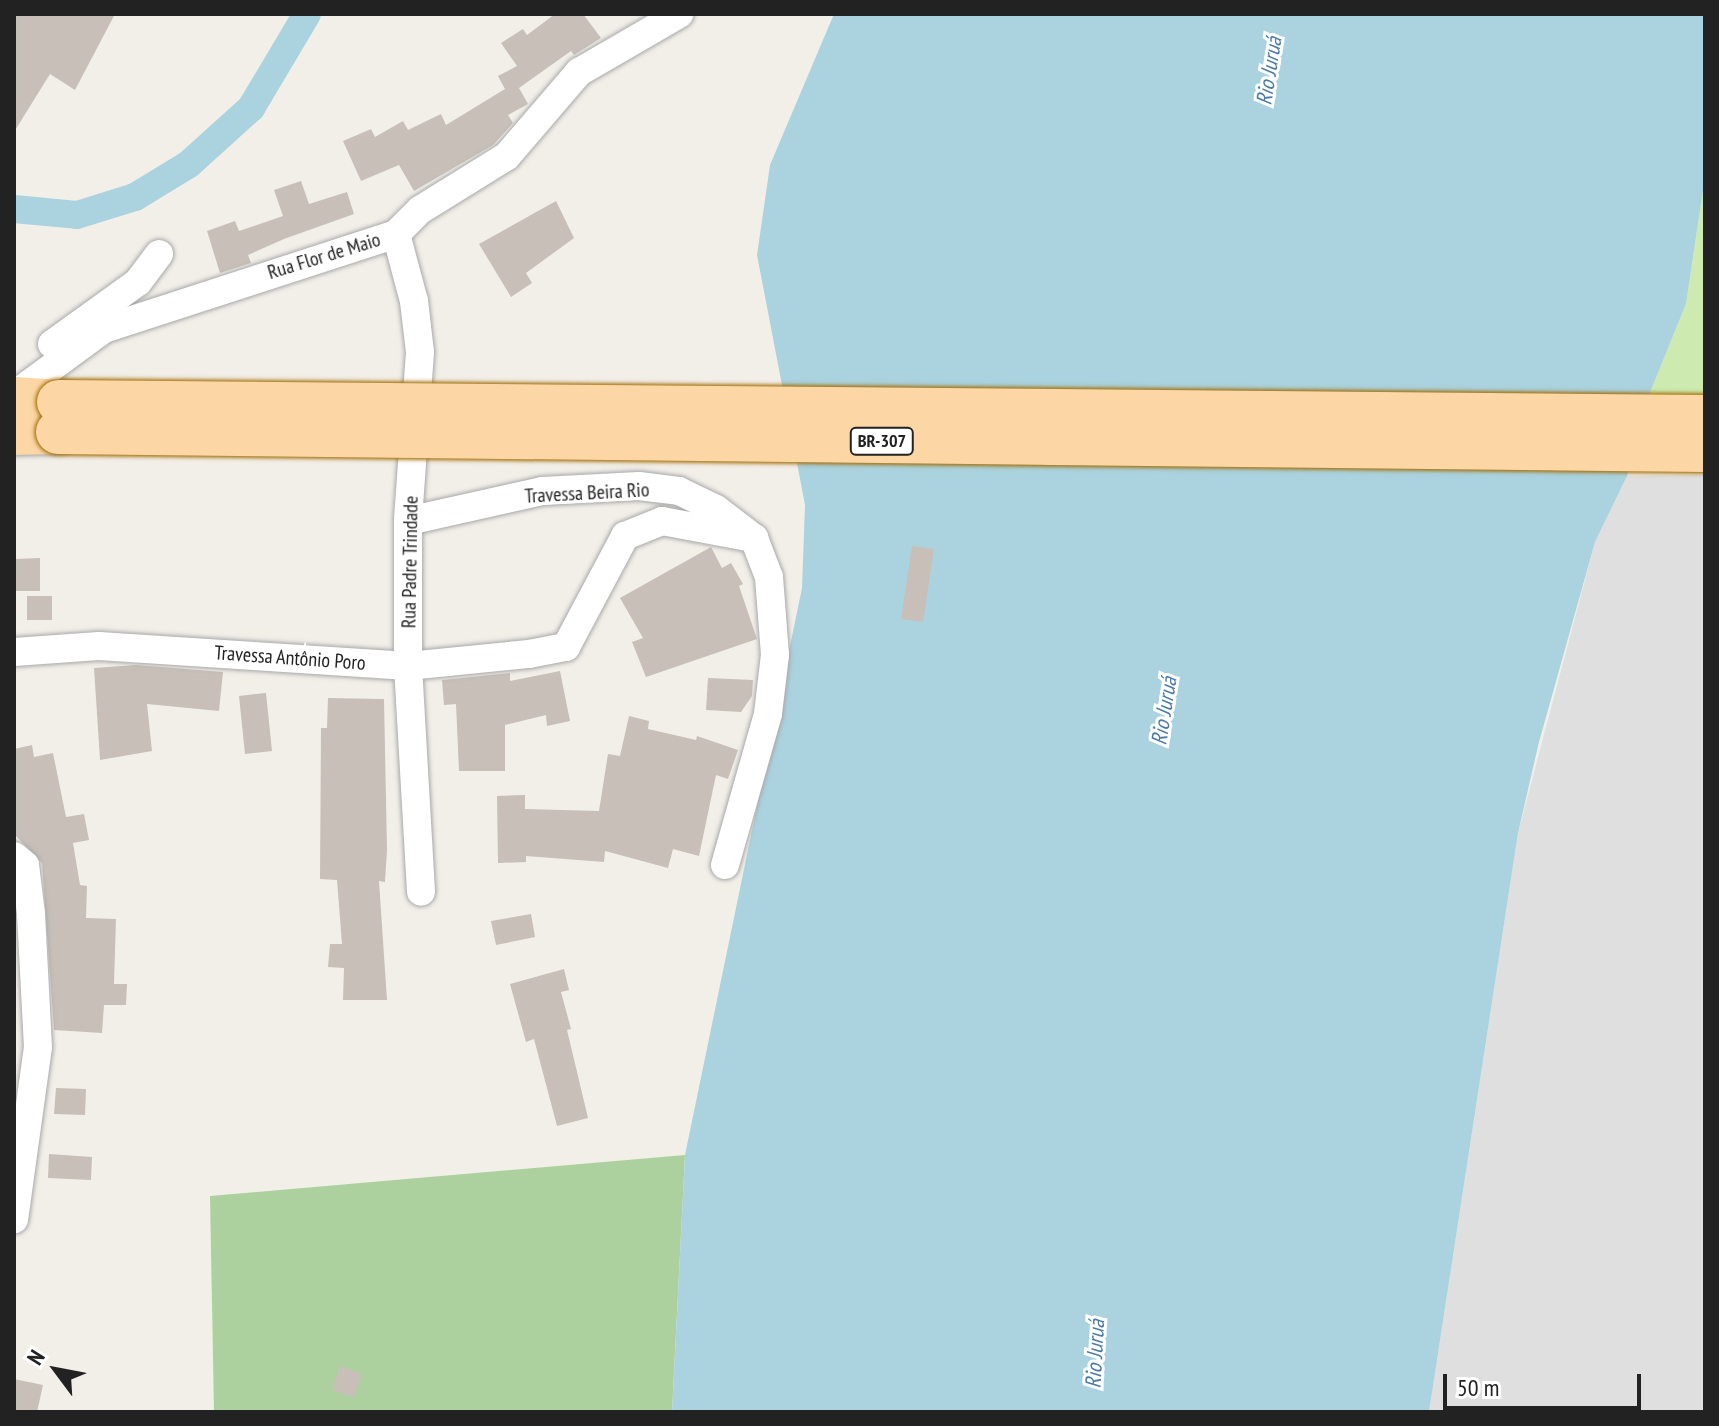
<!DOCTYPE html>
<meta charset="utf-8">
<style>
body{margin:0}
#map{position:relative;width:1719px;height:1426px;overflow:hidden;background:#f2efe9;font-family:"PT Sans Narrow",sans-serif}
div>[style]{position:absolute}
[style*='--x']{left:calc(var(--x)*1px);top:calc(var(--y)*1px);width:calc(var(--w)*1px);rotate:calc(var(--a)*1deg)}
.residential>*{inset:0;background:#e0dfdf}
.grass>*{inset:0;background:#cdebb0}
.forest>*{inset:0;background:#add19e}
.water>*{inset:0;background:#aad3df}
.canal>*{height:28px;margin:-14px;padding:0 14px;transform-origin:14px;border-radius:14px;background:#aad3df}
.building>*{inset:0;background:#c7bfb8}
.roads{filter:drop-shadow(0 0 2px #a9a9a9) drop-shadow(0 0 2px #a9a9a9)}
.street>*{height:28px;margin:-14px;padding:0 14px;transform-origin:14px;border-radius:14px;background:#fff}
.primary>*{height:44px;margin:-22px;padding:0 22px;transform-origin:22px;border-radius:22px;background:#fcd6a4}
.bridges{filter:drop-shadow(0 0 2px #a06b00) drop-shadow(0 0 2px #a06b00)}
.primary-bridge>*{height:44px;margin:-22px;padding:0 22px;transform-origin:22px;border-radius:22px;background:#fcd6a4}
span{translate:-50% -50%;white-space:nowrap;text-align:center;line-height:1.15;-webkit-text-stroke:6px #fff;paint-order:stroke}
.shield-label span{padding:2px 6px;background:#fff;border:2px solid;border-radius:6px;-webkit-text-stroke-width:0}
.shield-label{font-size:18px;color:#222;font-weight:700}
.street-label{font-size:20px;color:#222}
.water-label{font-size:22px;color:#4a7aab;font-style:italic}
.frame{position:absolute;inset:0;border:16px solid #222;pointer-events:none}
.north{position:absolute;left:16px;top:1330px;width:80px;height:80px;-webkit-text-stroke:6px #fff;paint-order:stroke;rotate:302deg;font-size:22px;font-weight:700;line-height:32px;text-align:center;color:#222}
.north::after{content:'';display:block;margin:auto;width:28px;height:36px;background:#222;clip-path:polygon(50% 0,100% 100%,50% 72%,0 100%)}
.scale{position:absolute;left:1443px;top:1374px;width:198px;height:36px;box-sizing:border-box;border:4px solid #222;border-top:0;padding-left:10px;font-size:24px;line-height:28px;white-space:nowrap;color:#222;-webkit-text-stroke:6px #fff;paint-order:stroke}
</style>
<div id="map">
<div class="residential">
<div style="clip-path:polygon(1705px 475px,1705px 1412px,1429px 1412px,1518px 833px,1595px 542px,1627px 476px)"></div>
</div>
<div class="grass">
<div style="clip-path:polygon(1705px 177px,1705px 396px,1649px 395px,1686px 304px)"></div>
</div>
<div class="forest">
<div style="clip-path:polygon(685px 1155px,672px 1412px,214px 1412px,210px 1196px)"></div>
</div>
<div class="water">
<div style="clip-path:polygon(834px 14px,1705px 14px,1705px 177px,1686px 304px,1649px 395px,1627px 476px,1595px 542px,1539px 742px,1518px 833px,1429px 1412px,672px 1412px,685px 1155px,802px 588px,805px 505px,757px 255px,770px 165px)"></div>
</div>
<div class="canal">
<div style="--x:14;--y:209;--w:63;--a:5.4"></div>
<div style="--x:77;--y:215;--w:61;--a:-17.2"></div>
<div style="--x:135;--y:197;--w:63;--a:-31.4"></div>
<div style="--x:189;--y:164;--w:84;--a:-42.1"></div>
<div style="--x:251;--y:108;--w:109;--a:-59.2"></div>
</div>
<div class="building">
<div style="clip-path:polygon(14px 14px,115px 14px,75px 90px,50px 74px,14px 132px)"></div>
<div style="clip-path:polygon(555px 14px,583px 14px,601px 38px,574px 55px,571px 51px,519px 88px,528px 104px,508px 115px,513px 123px,493px 145px,414px 191px,399px 165px,361px 181px,343px 141px,371px 129px,375px 137px,403px 121px,408px 130px,441px 114px,446px 125px,505px 89px,498px 76px,517px 66px,501px 43px,523px 29px,527px 35px)"></div>
<div style="clip-path:polygon(301px 181px,309px 204px,347px 192px,354px 214px,284px 239px,248px 255px,251px 263px,220px 273px,207px 231px,235px 221px,239px 231px,283px 216px,274px 190px)"></div>
<div style="clip-path:polygon(556px 201px,574px 238px,526px 273px,532px 283px,511px 297px,479px 244px)"></div>
<div style="clip-path:polygon(912px 546px,934px 549px,923px 622px,901px 619px)"></div>
<div style="clip-path:polygon(711px 547px,722px 568px,731px 563px,743px 584px,739px 586px,757px 639px,646px 677px,632px 642px,643px 638px,620px 598px)"></div>
<div style="clip-path:polygon(40px 558px,40px 591px,14px 591px,14px 559px)"></div>
<div style="clip-path:polygon(27px 596px,52px 596px,52px 620px,27px 620px)"></div>
<div style="clip-path:polygon(136px 665px,223px 672px,219px 711px,147px 704px,152px 751px,100px 760px,94px 668px)"></div>
<div style="clip-path:polygon(560px 671px,570px 721px,547px 726px,546px 715px,505px 725px,505px 771px,459px 771px,456px 704px,444px 705px,442px 680px,510px 673px,510px 681px)"></div>
<div style="clip-path:polygon(708px 678px,753px 680px,752px 696px,741px 712px,706px 710px)"></div>
<div style="clip-path:polygon(266px 693px,272px 751px,245px 754px,239px 696px)"></div>
<div style="clip-path:polygon(328px 698px,384px 699px,387px 850px,385px 882px,379px 881px,387px 1000px,343px 1000px,344px 968px,328px 967px,330px 944px,342px 944px,337px 880px,320px 879px,321px 728px,327px 728px)"></div>
<div style="clip-path:polygon(629px 716px,649px 721px,648px 729px,696px 740px,697px 736px,738px 750px,728px 779px,716px 775px,699px 856px,673px 849px,668px 868px,605px 851px,604px 862px,526px 856px,526px 862px,498px 863px,497px 796px,525px 795px,525px 809px,599px 811px,608px 754px,620px 756px)"></div>
<div style="clip-path:polygon(32px 745px,34px 757px,53px 753px,66px 817px,84px 814px,89px 840px,73px 843px,80px 885px,87px 886px,86px 918px,116px 919px,114px 984px,127px 984px,126px 1005px,104px 1005px,102px 1033px,54px 1030px,42px 863px,14px 834px,14px 749px)"></div>
<div style="clip-path:polygon(531px 914px,535px 937px,496px 945px,491px 921px)"></div>
<div style="clip-path:polygon(564px 969px,569px 990px,561px 992px,571px 1029px,567px 1030px,588px 1118px,557px 1126px,534px 1039px,526px 1042px,510px 984px)"></div>
<div style="clip-path:polygon(56px 1088px,86px 1089px,85px 1115px,54px 1114px)"></div>
<div style="clip-path:polygon(49px 1154px,92px 1157px,91px 1180px,48px 1178px)"></div>
<div style="clip-path:polygon(340px 1366px,362px 1374px,354px 1397px,332px 1390px)"></div>
<div style="clip-path:polygon(14px 1379px,43px 1385px,37px 1412px,14px 1412px)"></div>
</div>
<div class="roads">
<div class="street">
<div style="--x:396;--y:234;--w:69;--a:75"></div>
<div style="--x:414;--y:301;--w:51;--a:83.3"></div>
<div style="--x:420;--y:352;--w:169;--a:94.1"></div>
<div style="--x:408;--y:521;--w:145;--a:90"></div>
<div style="--x:408;--y:666;--w:226;--a:86.7"></div>
<div style="--x:52;--y:344;--w:106;--a:-35.8"></div>
<div style="--x:138;--y:282;--w:35;--a:-53"></div>
<div style="--x:14;--y:395;--w:112;--a:-36.3"></div>
<div style="--x:104;--y:329;--w:307;--a:-18"></div>
<div style="--x:396;--y:234;--w:34;--a:-45"></div>
<div style="--x:420;--y:210;--w:102;--a:-31.8"></div>
<div style="--x:507;--y:156;--w:111;--a:-49.4"></div>
<div style="--x:579;--y:72;--w:116;--a:-30.1"></div>
<div style="--x:408;--y:521;--w:137;--a:-12.6"></div>
<div style="--x:542;--y:491;--w:97;--a:-3"></div>
<div style="--x:639;--y:486;--w:40;--a:7.1"></div>
<div style="--x:679;--y:491;--w:41;--a:25.9"></div>
<div style="--x:716;--y:509;--w:48;--a:37.3"></div>
<div style="--x:754;--y:538;--w:42;--a:69"></div>
<div style="--x:769;--y:577;--w:78;--a:85.6"></div>
<div style="--x:775;--y:655;--w:59;--a:96.8"></div>
<div style="--x:768;--y:714;--w:157;--a:105.9"></div>
<div style="--x:14;--y:652;--w:85;--a:-4"></div>
<div style="--x:99;--y:646;--w:310;--a:3.7"></div>
<div style="--x:408;--y:666;--w:122;--a:-5.7"></div>
<div style="--x:529;--y:654;--w:38;--a:-11"></div>
<div style="--x:566;--y:647;--w:126;--a:-62"></div>
<div style="--x:625;--y:536;--w:40;--a:-22"></div>
<div style="--x:662;--y:521;--w:94;--a:10.5"></div>
<div style="--x:14;--y:856;--w:14;--a:39"></div>
<div style="--x:25;--y:865;--w:49;--a:83"></div>
<div style="--x:31;--y:914;--w:133;--a:87"></div>
<div style="--x:38;--y:1047;--w:174;--a:97.9"></div>
</div>
<div class="primary">
<div style="--x:14;--y:399;--w:45;--a:3.8"></div>
<div style="--x:14;--y:433;--w:44;--a:-1.3"></div>
</div>
</div>
<div class="bridges">
<div class="primary-bridge">
<div style="--x:59;--y:402;--w:1646;--a:0.52"></div>
<div style="--x:58;--y:432;--w:1647;--a:0.63"></div>
</div>
</div>
<div class="shield-label">
<span style="left:882px;top:441px">BR-307</span>
</div>
<div class="street-label">
<span style="left:324px;top:256px;rotate:-17deg">Rua Flor de Maio</span>
<span style="left:587px;top:493px;rotate:-3deg">Travessa Beira Rio</span>
<span style="left:410px;top:562px;rotate:-89deg">Rua Padre Trindade</span>
<span style="left:290px;top:658px;rotate:4deg">Travessa Antônio Poro</span>
</div>
<div class="water-label">
<span style="left:1269px;top:71px;rotate:-81deg">Rio Juruá</span>
<span style="left:1164px;top:711px;rotate:-81deg">Rio Juruá</span>
<span style="left:1095px;top:1354px;rotate:-87deg">Rio Juruá</span>
</div>
<div class="frame"></div>
<div class="north">N</div>
<div class="scale">50 m</div>
</div>
